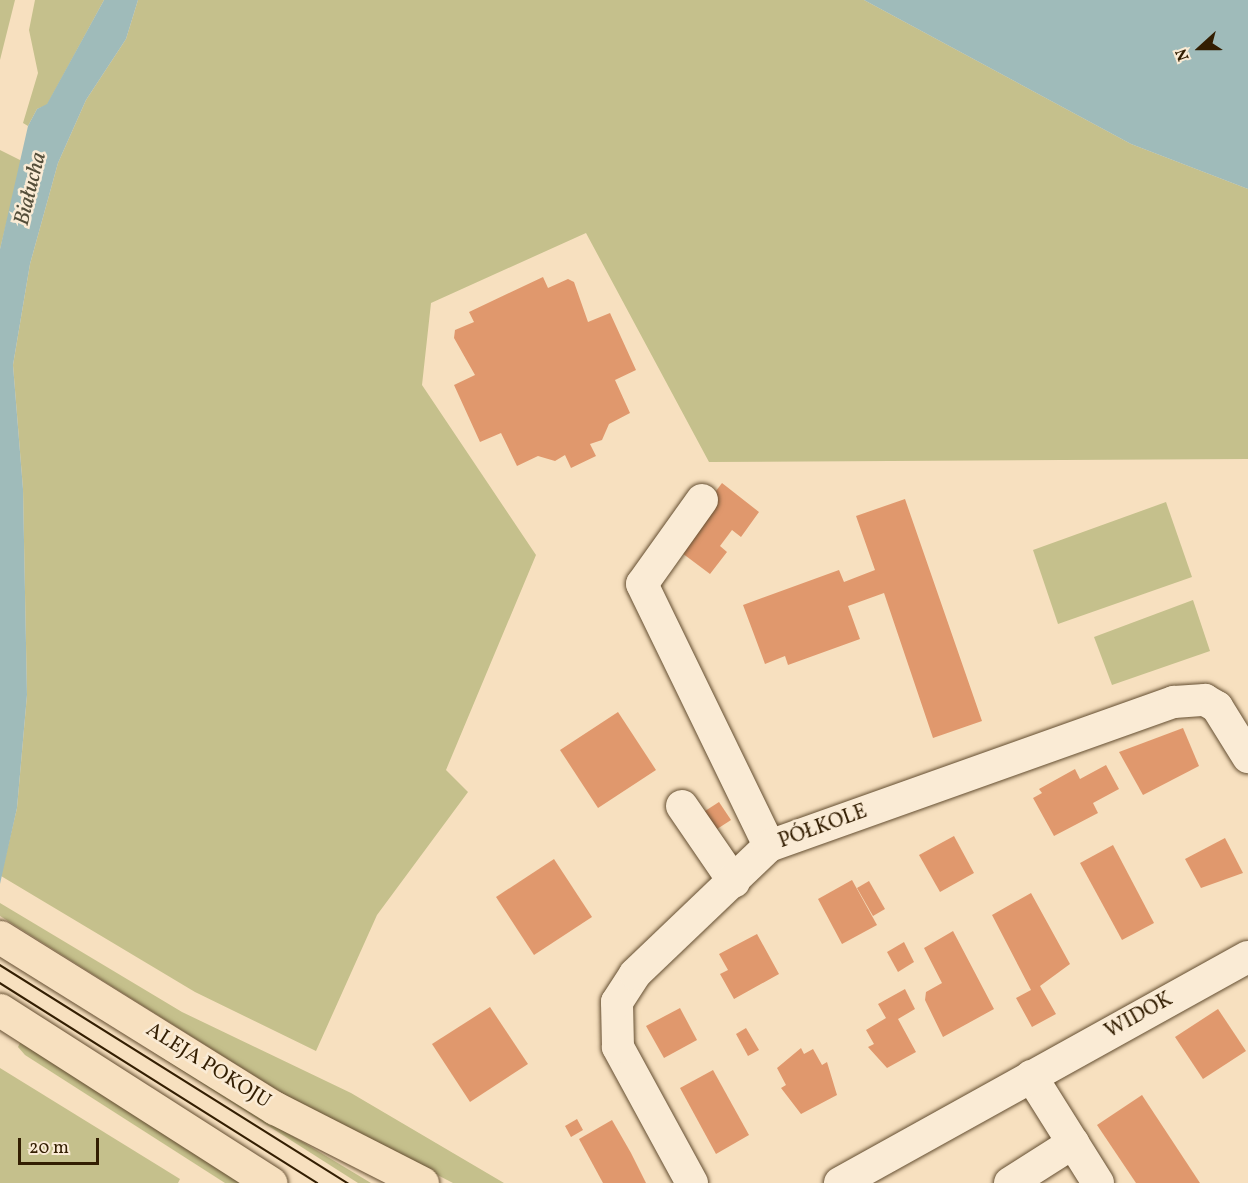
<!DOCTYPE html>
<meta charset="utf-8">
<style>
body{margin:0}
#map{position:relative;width:1248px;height:1183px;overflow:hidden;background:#f7e0bf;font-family:Vollkorn,serif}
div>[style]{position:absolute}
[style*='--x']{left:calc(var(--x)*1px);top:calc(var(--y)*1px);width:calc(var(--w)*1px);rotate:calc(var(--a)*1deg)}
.green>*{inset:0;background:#c5c08c}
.water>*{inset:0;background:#9fbbba}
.building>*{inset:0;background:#e0986d}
.roads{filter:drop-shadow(0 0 2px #644e31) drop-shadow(0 0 2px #644e31)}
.minor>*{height:32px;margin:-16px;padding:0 16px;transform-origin:16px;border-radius:16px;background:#faebd5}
.major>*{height:33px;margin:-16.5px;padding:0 16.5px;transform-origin:16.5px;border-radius:16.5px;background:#f7e0bf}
.tram>*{height:1.5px;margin:-0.75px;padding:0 0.75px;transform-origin:0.75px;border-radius:0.75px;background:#331e02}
span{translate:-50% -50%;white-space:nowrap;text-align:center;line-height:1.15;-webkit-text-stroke:5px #faebd5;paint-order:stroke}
.street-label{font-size:21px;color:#331e02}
.water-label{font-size:22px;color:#534d39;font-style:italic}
.north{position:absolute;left:1170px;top:18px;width:60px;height:60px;-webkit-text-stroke:4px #faebd5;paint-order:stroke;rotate:249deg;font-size:16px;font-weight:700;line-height:24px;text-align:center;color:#331e02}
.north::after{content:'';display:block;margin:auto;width:21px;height:27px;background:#331e02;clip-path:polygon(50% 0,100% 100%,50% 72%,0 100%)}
.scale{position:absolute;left:18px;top:1138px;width:81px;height:27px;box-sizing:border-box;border:3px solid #331e02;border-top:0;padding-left:8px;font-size:18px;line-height:21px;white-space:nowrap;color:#331e02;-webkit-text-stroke:4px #faebd5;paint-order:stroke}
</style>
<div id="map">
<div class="green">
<div style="clip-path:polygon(0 0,15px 0,0 60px)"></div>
<div style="clip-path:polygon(35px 0,104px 0,47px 105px,37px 109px,28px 126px,23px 123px,38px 73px,29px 30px)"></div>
<div style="clip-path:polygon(138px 0,864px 0,1131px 144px,1248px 189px,1248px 459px,709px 462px,586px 233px,431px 303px,422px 385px,536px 555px,446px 770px,468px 792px,377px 915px,316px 1051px,195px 992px,1px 876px,17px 808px,27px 695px,23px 489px,13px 365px,30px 264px,58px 163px,86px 100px,126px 39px)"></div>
<div style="clip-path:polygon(0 150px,22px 161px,0 249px)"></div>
<div style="clip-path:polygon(1166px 502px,1192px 577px,1058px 624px,1033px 550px)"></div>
<div style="clip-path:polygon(1193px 600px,1210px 651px,1112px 685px,1094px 637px)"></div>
<div style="clip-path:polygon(0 903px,182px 1012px,351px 1093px,504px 1183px,453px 1183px,301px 1105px,0 916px)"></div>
<div style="clip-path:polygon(21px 1041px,242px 1183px,225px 1183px,25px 1055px,18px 1047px)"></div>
<div style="clip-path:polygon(148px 1049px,371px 1183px,358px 1183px)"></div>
<div style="clip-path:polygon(0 1068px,180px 1179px,178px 1183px,0 1183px)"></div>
</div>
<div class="water">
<div style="clip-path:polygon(104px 0,138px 0,126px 39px,86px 100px,58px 163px,30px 264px,13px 365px,23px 489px,27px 695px,17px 808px,0 884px,0 249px,28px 126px,37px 109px,47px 104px)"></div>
<div style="clip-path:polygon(864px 0,1248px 0,1248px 189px,1131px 144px)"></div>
</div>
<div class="building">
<div style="clip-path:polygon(543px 277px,548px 288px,568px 279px,574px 282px,588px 322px,610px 313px,636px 370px,615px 380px,630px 413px,609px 424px,602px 440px,590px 444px,596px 456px,571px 468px,565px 455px,555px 461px,538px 456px,517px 466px,501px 433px,480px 442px,454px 385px,475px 375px,454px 338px,455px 330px,474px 322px,469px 312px)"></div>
<div style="clip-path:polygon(722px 483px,759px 512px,741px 537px,732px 530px,720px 546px,727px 552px,710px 574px,674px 547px)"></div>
<div style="clip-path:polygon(905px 499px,982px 721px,933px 738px,884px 593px,848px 606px,860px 639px,788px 665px,785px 656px,765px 664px,743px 605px,839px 570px,844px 582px,875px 570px,856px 516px)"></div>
<div style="clip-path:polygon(618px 712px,656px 770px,598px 808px,560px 750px)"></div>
<div style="clip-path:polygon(1183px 728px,1199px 766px,1143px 795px,1119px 752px)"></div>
<div style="clip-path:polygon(1106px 765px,1119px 789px,1093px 803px,1098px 813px,1054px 836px,1033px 798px,1042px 793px,1039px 789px,1075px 769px,1080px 779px)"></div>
<div style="clip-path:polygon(719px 802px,731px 820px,714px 831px,702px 813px)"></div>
<div style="clip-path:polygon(954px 836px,974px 873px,940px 892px,919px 855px)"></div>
<div style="clip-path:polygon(1225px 838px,1243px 873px,1201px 888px,1185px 859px)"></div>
<div style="clip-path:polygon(1113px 845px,1154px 923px,1122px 940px,1080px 863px)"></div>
<div style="clip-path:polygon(554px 859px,592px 917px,534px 955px,496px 897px)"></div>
<div style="clip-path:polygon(852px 880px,877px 925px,842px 944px,818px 899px)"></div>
<div style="clip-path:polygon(869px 881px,885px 909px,873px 916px,857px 888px)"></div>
<div style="clip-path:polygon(1031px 893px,1070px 964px,1040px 986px,1056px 1014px,1032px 1027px,1016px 998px,1031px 990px,992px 915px)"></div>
<div style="clip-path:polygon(953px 931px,994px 1009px,943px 1037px,925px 1000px,926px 992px,942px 983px,924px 948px)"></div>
<div style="clip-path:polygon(757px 934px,779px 974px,734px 999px,720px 974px,728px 970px,719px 954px)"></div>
<div style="clip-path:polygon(904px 942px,914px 962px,898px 972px,887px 952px)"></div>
<div style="clip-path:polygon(905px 989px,915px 1009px,898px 1019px,916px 1052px,887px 1068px,868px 1047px,874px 1044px,866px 1030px,886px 1018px,878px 1004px)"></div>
<div style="clip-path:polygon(490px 1007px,528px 1064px,470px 1102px,432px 1044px)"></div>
<div style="clip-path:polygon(680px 1008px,697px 1040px,664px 1058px,646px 1026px)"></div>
<div style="clip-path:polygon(1218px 1009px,1246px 1051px,1203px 1079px,1175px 1037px)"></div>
<div style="clip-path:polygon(746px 1028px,759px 1050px,748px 1056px,736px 1034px)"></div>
<div style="clip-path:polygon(801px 1048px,804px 1054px,813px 1049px,822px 1065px,827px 1062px,837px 1095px,801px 1114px,781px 1088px,786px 1085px,777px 1068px)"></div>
<div style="clip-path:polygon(713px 1070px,749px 1135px,716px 1154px,680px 1088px)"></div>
<div style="clip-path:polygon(1142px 1095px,1200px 1183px,1136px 1183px,1097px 1125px)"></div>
<div style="clip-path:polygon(577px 1119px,583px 1130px,571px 1137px,565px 1126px)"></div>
<div style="clip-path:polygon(612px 1120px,631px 1153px,646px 1183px,603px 1183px,579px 1139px)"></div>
</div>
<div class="roads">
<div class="minor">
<div style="--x:702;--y:500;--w:103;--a:125.5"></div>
<div style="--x:642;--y:584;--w:291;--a:64.1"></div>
<div style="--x:682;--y:806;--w:92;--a:55.6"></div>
<div style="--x:1031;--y:1076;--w:126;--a:57.9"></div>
<div style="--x:692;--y:1183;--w:155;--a:-118.6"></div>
<div style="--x:618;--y:1047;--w:45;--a:-91.3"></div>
<div style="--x:617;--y:1002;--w:33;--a:-57"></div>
<div style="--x:635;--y:974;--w:185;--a:-43.7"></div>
<div style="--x:769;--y:846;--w:430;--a:-19.6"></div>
<div style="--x:1174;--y:702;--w:31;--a:-4"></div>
<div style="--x:1205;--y:700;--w:14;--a:30"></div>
<div style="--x:1217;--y:707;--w:59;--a:58.2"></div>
<div style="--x:840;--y:1183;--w:466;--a:-29"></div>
<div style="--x:1010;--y:1183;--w:75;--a:-32.4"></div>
</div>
<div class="major">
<div style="--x:0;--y:937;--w:324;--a:31.9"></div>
<div style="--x:275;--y:1108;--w:165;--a:27"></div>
<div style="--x:0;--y:1010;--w:321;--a:32.6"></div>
</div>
</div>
<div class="tram">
<div style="--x:0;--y:965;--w:411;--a:32.1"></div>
<div style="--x:0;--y:983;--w:375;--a:32.2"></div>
</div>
<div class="street-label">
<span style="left:823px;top:827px;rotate:-20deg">PÓŁKOLE</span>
<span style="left:1139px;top:1016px;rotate:-29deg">WIDOK</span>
<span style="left:208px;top:1066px;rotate:32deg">ALEJA POKOJU</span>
</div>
<div class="water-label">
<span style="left:31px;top:189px;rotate:-76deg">Białucha</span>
</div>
<div class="north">N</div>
<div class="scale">20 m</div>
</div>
